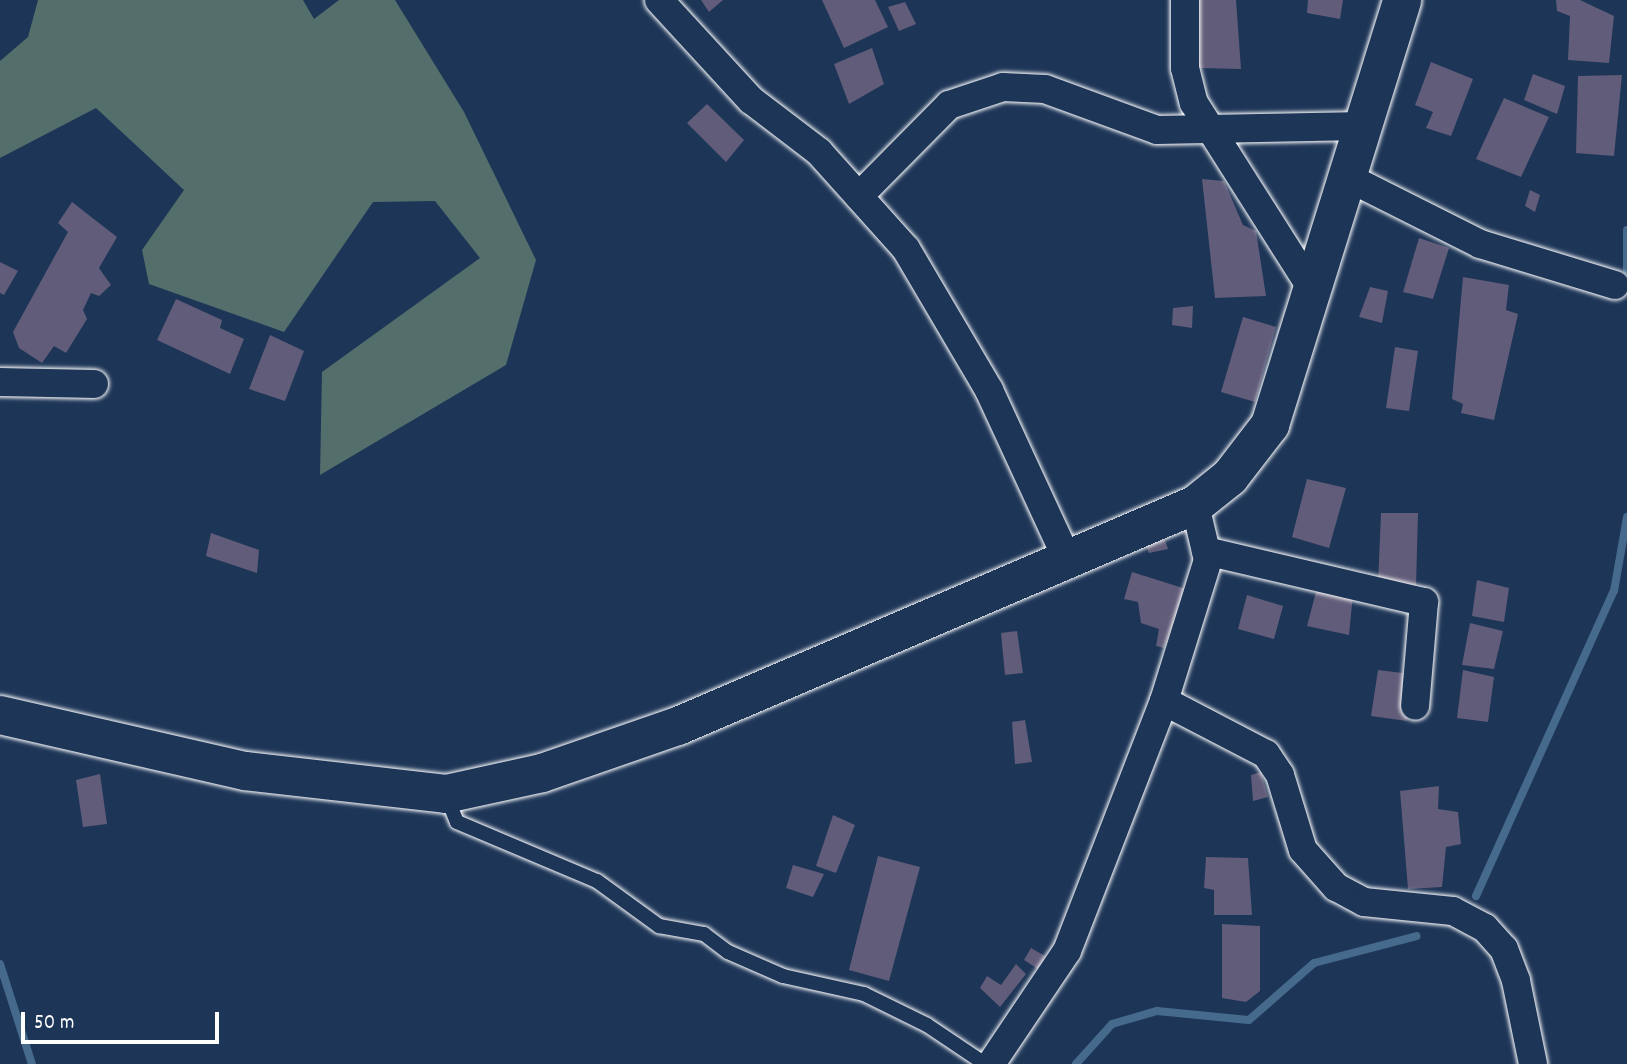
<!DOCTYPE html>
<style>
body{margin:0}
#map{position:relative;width:1627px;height:1064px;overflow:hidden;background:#1d3557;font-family:Dekko,sans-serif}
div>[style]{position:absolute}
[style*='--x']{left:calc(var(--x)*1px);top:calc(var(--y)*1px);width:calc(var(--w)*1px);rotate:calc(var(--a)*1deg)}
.green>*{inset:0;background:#546e6b}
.stream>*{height:8px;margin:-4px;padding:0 4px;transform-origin:4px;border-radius:4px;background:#456a8c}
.building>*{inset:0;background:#605c79}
.roads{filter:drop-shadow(0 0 2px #fff) drop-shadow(0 0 2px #fff)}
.lane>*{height:14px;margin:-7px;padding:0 7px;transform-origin:7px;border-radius:7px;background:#1d3557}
.street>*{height:28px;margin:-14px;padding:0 14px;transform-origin:14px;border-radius:14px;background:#1d3557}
.secondary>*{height:38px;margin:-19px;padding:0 19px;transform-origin:19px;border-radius:19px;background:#1d3557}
span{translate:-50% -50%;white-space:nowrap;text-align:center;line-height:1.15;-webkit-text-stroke:5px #1d3557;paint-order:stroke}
.scale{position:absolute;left:21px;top:1012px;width:198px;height:32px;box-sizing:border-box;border:4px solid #fff;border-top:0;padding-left:9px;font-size:21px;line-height:24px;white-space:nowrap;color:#fff;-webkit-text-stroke:5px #1d3557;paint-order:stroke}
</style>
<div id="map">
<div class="green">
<div style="clip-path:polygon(38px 0,303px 0,314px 19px,339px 0,395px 0,464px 112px,536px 260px,506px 365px,320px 475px,322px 372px,480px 258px,435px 201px,373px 202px,284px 332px,149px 284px,142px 250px,184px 190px,96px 108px,0 158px,0 61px,28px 37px)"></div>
</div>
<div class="stream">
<div style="--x:1627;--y:230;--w:40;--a:90"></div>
<div style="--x:1476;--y:896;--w:335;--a:-65.7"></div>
<div style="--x:1614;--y:591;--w:75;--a:-80"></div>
<div style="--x:0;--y:964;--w:105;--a:72.3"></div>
<div style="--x:1076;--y:1064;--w:54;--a:-48"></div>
<div style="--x:1112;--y:1024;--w:47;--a:-16.1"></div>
<div style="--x:1157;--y:1011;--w:92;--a:5.6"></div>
<div style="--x:1249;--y:1020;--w:86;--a:-41.2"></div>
<div style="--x:1314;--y:963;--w:106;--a:-14.7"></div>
</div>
<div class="building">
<div style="clip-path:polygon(701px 0,723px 0,709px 12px)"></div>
<div style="clip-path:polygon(822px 0,875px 0,888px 27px,844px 48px)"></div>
<div style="clip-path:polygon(1198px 0,1236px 0,1241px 69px,1199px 68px)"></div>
<div style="clip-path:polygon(1308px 0,1343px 0,1340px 19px,1307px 13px)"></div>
<div style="clip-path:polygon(1556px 0,1580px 0,1614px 16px,1609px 63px,1568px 60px,1570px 16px,1557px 11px)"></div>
<div style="clip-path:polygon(905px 2px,916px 24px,899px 31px,888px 7px)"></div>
<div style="clip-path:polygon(872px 48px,884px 84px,849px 104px,834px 64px)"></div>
<div style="clip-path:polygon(1431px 62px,1473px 79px,1451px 136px,1426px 128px,1433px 112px,1415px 105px)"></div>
<div style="clip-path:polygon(1533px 74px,1565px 86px,1557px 114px,1524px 100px)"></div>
<div style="clip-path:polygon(1622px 75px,1614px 156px,1576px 153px,1578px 76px)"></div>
<div style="clip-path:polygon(1504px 98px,1549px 117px,1521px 177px,1476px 159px)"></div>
<div style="clip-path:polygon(707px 104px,744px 140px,726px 162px,687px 123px)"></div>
<div style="clip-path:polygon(1202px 179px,1224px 181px,1243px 225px,1256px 231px,1266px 296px,1215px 298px)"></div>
<div style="clip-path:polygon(1530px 190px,1540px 195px,1535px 212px,1525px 206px)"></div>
<div style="clip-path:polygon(72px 202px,117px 237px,99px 268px,111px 285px,99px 296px,91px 293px,83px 310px,87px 319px,66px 353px,54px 346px,42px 363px,19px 348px,13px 332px,68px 232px,58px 223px)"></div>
<div style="clip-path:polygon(1419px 238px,1449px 248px,1433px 299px,1403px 292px)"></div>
<div style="clip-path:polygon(0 262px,18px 271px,4px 295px,0 293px)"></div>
<div style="clip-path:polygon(1463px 277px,1509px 285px,1506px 310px,1518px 314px,1494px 420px,1461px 413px,1463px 404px,1452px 399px)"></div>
<div style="clip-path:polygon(1370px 287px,1388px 291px,1382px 323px,1359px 317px)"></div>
<div style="clip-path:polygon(176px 299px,222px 320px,220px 328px,244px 339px,230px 374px,157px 340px)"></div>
<div style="clip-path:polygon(1193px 306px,1192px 328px,1172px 325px,1173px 308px)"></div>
<div style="clip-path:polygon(1243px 317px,1276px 327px,1255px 402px,1221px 392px)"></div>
<div style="clip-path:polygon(270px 335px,304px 351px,285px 401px,249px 389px)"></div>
<div style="clip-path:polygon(1395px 347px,1418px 351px,1409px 411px,1386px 408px)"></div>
<div style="clip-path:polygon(1307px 479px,1346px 488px,1329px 548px,1292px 537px)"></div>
<div style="clip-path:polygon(1381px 513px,1418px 513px,1416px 586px,1378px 584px)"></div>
<div style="clip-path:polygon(211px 533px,259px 550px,257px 573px,206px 556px)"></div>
<div style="clip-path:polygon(1165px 540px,1168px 549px,1149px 553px,1145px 544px)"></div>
<div style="clip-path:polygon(1132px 572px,1186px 589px,1164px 648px,1156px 646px,1159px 629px,1141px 623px,1138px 602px,1124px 599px)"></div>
<div style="clip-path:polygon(1477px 580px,1509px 588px,1504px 622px,1472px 616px)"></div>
<div style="clip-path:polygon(1317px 588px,1353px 594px,1349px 635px,1307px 626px)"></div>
<div style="clip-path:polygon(1247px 595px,1283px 606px,1274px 639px,1238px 629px)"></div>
<div style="clip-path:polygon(1470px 623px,1503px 631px,1494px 669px,1462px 665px)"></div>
<div style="clip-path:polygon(1017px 631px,1023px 673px,1005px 675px,1001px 633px)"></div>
<div style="clip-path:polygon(1378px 670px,1411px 674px,1407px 721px,1371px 716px)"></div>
<div style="clip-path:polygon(1463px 670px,1494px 677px,1488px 722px,1457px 718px)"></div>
<div style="clip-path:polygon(1025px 720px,1032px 762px,1015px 764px,1012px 722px)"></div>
<div style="clip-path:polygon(1261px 772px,1268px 797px,1253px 801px,1251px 775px)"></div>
<div style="clip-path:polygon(100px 774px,107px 824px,83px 827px,76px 780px)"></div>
<div style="clip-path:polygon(1439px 786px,1438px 809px,1458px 812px,1461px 844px,1446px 847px,1442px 887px,1408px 889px,1400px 791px)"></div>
<div style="clip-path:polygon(833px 815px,855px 825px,836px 873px,816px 866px)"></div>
<div style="clip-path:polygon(878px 856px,920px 867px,889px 981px,849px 970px)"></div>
<div style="clip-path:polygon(1206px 857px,1248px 858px,1252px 915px,1214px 915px,1214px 890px,1204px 888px)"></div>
<div style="clip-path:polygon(793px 865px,824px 874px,813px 897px,786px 888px)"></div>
<div style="clip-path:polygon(1222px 924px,1260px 926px,1260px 991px,1246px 1002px,1222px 998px)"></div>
<div style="clip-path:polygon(1031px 948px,1045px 956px,1038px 969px,1024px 960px)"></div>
<div style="clip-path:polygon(1016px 964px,1026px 974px,1000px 1007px,980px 988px,987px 976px,1001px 985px)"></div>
</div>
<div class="roads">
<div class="lane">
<div style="--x:446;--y:795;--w:29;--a:68"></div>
<div style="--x:457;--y:822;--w:152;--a:22.9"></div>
<div style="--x:597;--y:881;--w:77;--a:36"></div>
<div style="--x:659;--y:926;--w:46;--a:10.1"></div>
<div style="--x:704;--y:934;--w:30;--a:37"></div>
<div style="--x:728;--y:952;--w:60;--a:23.6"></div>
<div style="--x:783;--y:976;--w:83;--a:12.5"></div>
<div style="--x:864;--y:994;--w:70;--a:26.2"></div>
<div style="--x:927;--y:1025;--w:70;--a:33.9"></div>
</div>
<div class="street">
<div style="--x:659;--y:0;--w:136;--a:47.4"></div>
<div style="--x:751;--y:100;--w:86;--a:37.4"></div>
<div style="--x:819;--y:152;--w:130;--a:48.1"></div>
<div style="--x:906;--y:249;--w:164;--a:59.5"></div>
<div style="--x:989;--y:390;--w:188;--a:65.2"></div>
<div style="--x:1185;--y:0;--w:68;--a:90"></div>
<div style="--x:1185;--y:68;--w:36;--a:76"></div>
<div style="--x:1194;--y:103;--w:220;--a:57.6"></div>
<div style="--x:1347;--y:177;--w:149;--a:26.7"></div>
<div style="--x:1480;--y:244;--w:141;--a:16.9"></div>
<div style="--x:859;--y:196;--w:128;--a:-45.3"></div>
<div style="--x:949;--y:105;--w:57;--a:-18.4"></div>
<div style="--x:1003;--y:87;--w:42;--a:2.7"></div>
<div style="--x:1045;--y:89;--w:119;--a:20.1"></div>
<div style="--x:1157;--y:130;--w:206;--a:-1.1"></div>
<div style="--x:0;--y:382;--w:94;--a:1.2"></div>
<div style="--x:1206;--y:551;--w:224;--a:13.2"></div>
<div style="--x:1424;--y:602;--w:104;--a:94.9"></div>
<div style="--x:1164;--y:701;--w:115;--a:27.5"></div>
<div style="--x:1266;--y:754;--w:25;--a:56"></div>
<div style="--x:1280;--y:775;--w:78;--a:73"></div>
<div style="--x:1303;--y:850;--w:50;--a:48.3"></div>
<div style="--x:1336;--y:887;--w:32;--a:28"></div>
<div style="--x:1364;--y:902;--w:89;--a:5.8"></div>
<div style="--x:1453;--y:911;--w:36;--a:28"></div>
<div style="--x:1485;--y:928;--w:28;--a:48"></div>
<div style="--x:1504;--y:949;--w:34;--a:69"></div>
<div style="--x:1516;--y:981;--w:85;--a:78.4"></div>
<div style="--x:991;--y:1064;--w:136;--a:-56.1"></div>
<div style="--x:1067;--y:951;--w:268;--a:-68.8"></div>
<div style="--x:1164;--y:701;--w:148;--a:-72.7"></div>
<div style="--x:1208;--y:560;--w:57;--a:-103.3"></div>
</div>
<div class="secondary">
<div style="--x:0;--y:715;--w:251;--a:12.9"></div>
<div style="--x:245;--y:771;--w:202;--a:6.5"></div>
<div style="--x:446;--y:794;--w:98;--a:-12.3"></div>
<div style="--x:542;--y:773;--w:144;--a:-19.1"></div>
<div style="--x:678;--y:726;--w:562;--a:-23.15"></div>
<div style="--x:1195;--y:505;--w:45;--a:-38.7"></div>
<div style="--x:1230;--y:477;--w:66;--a:-52.4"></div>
<div style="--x:1270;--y:425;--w:445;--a:-72.7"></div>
</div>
</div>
<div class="scale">50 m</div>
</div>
